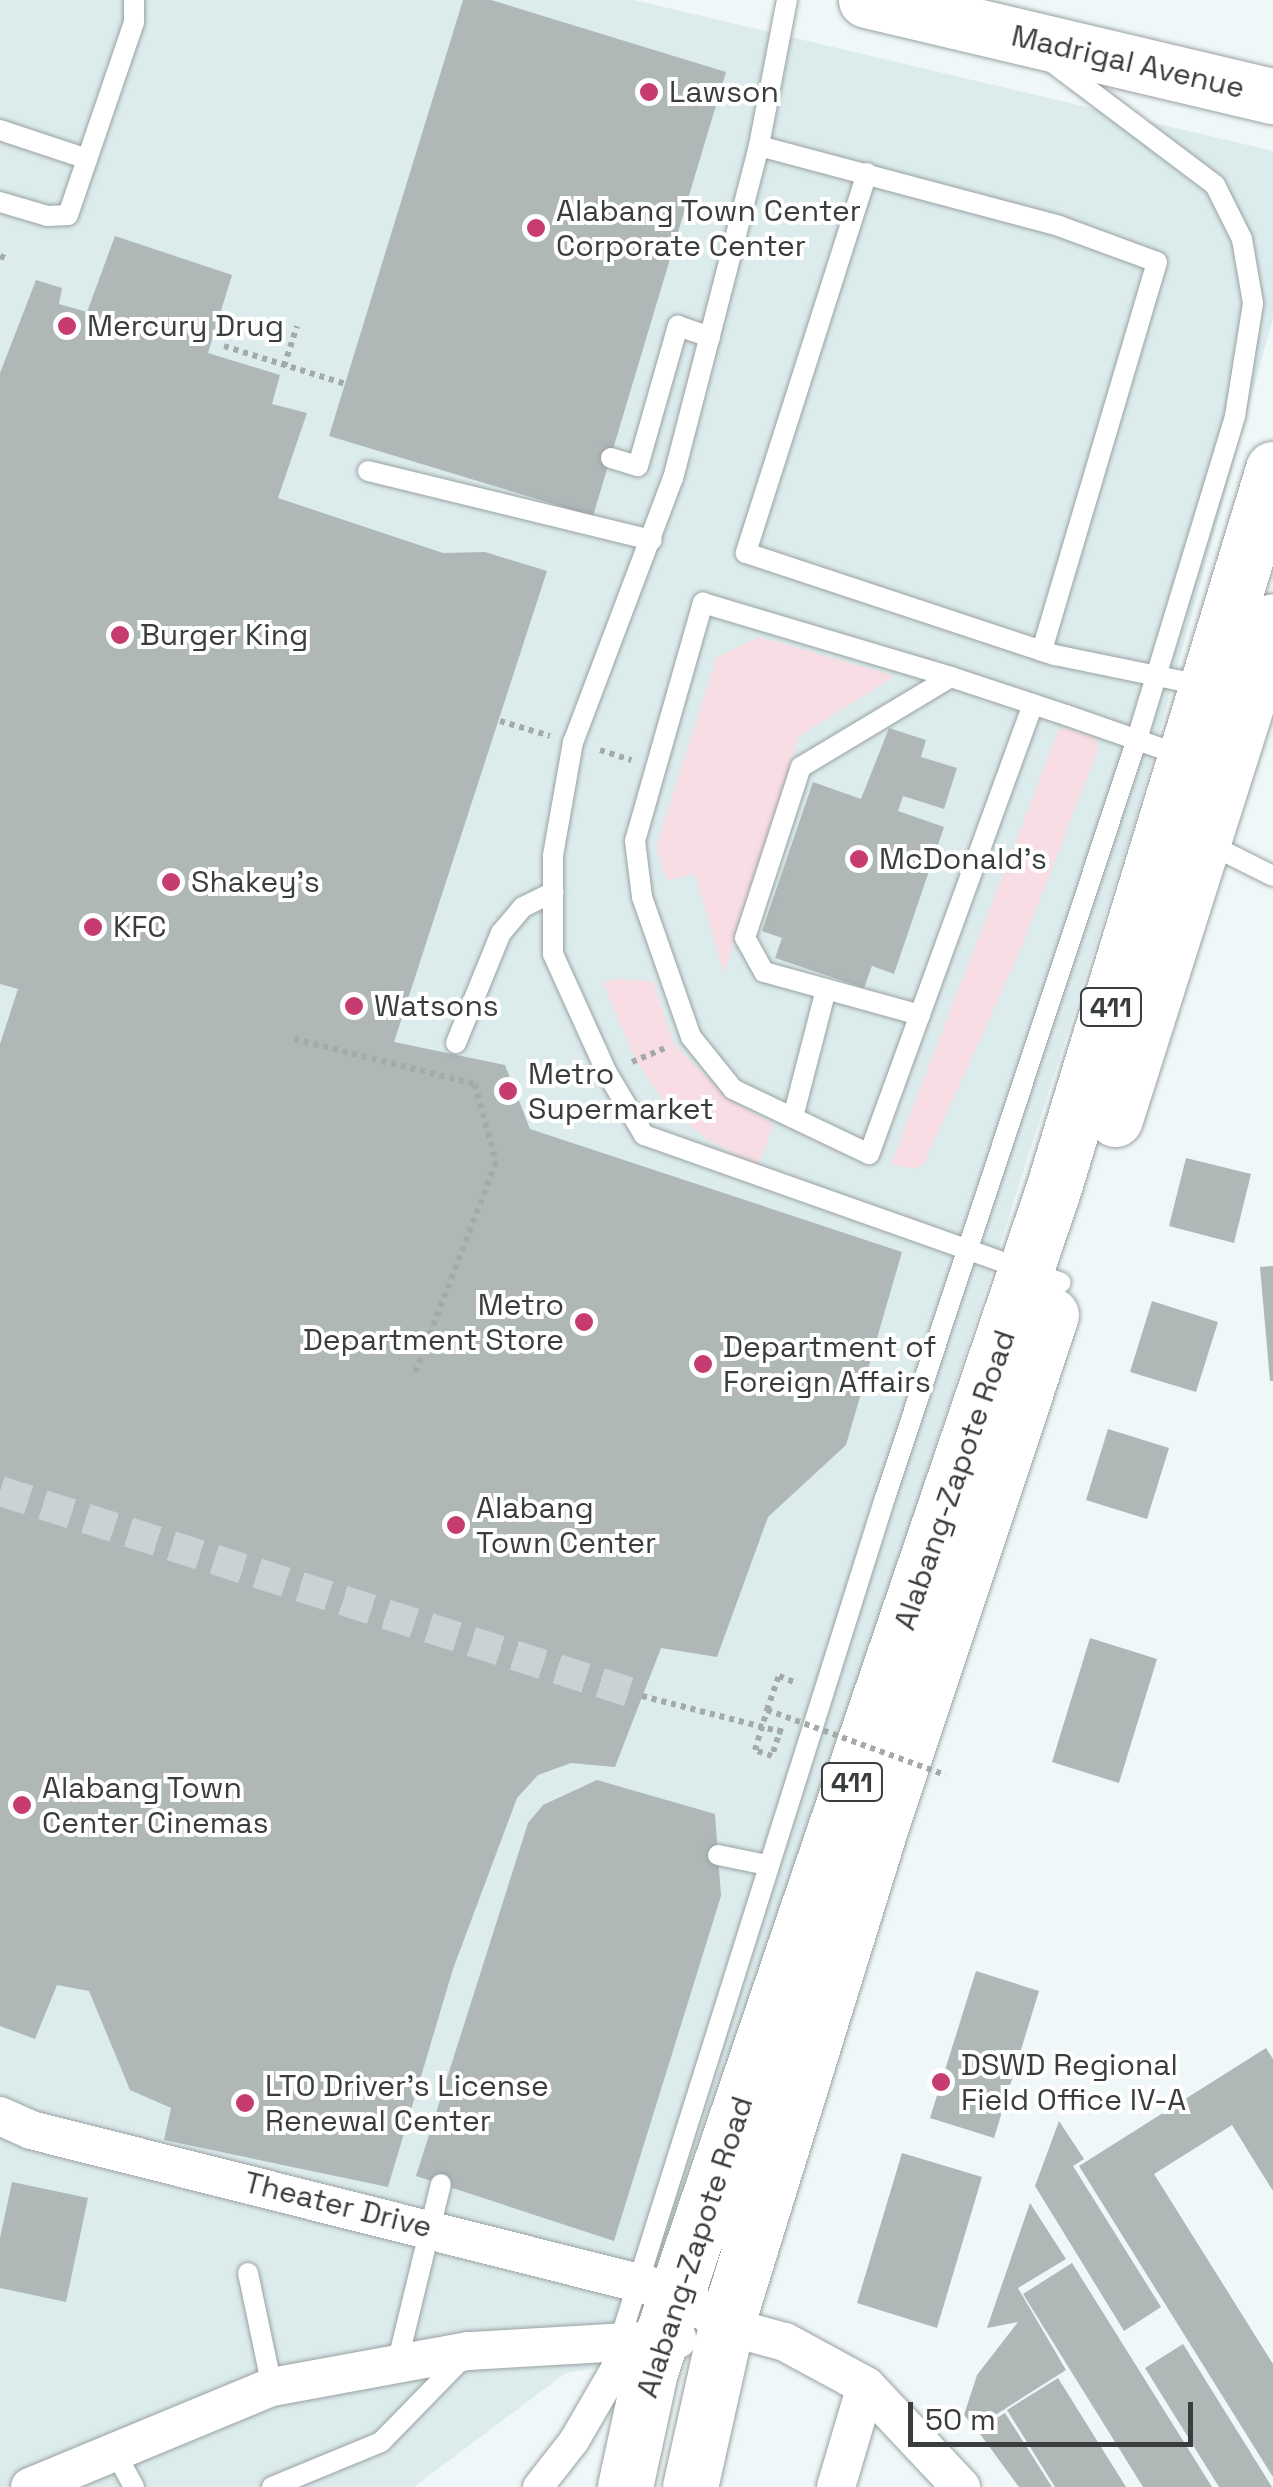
<!DOCTYPE html>
<style>
body{margin:0}
#map{position:relative;width:1273px;height:2487px;overflow:hidden;background:#eff7f8;font-family:"Space Grotesk",sans-serif}
div>[style]{position:absolute}
[style*='--x']{left:calc(var(--x)*1px);top:calc(var(--y)*1px);width:calc(var(--w)*1px);rotate:calc(var(--a)*1deg)}
.built>*{inset:0;background:#dceced}
.green>*{inset:0;background:#f8dee4}
.building>*{inset:0;background:#afb7b7}
.pedestrian-tunnel>*{height:30px;margin-top:-15px;transform-origin:0;background:repeating-linear-gradient(90deg,#cbd2d3 0 30px,transparent 0 45px)}
.path>*{height:6px;margin-top:-3px;transform-origin:0;background:repeating-linear-gradient(90deg,#a4aaaa 0 5px,transparent 0 10px)}
.roads{filter:drop-shadow(0 0 2px #9aa1a2) drop-shadow(0 0 2px #9aa1a2)}
.service>*{height:20px;margin:-10px;padding:0 10px;transform-origin:10px;border-radius:10px;background:#fff}
.pedestrian>*{height:30px;margin:-15px;padding:0 15px;transform-origin:15px;border-radius:15px;background:#fff}
.minor>*{height:38px;margin:-19px;padding:0 19px;transform-origin:19px;border-radius:19px;background:#fff}
.secondary>*{height:55px;margin:-27.5px;padding:0 27.5px;transform-origin:27.5px;border-radius:27.5px;background:#fff}
.trunk>*{height:55px;margin:-27.5px;padding:0 27.5px;transform-origin:27.5px;border-radius:27.5px;background:#fff}
.path-bridge>*{height:6px;margin-top:-3px;transform-origin:0;background:repeating-linear-gradient(90deg,#a4aaaa 0 5px,transparent 0 10px)}
.dots>*{width:28px;height:28px;translate:-50% -50%;box-sizing:border-box;border:5px solid #fff;border-radius:50%}
span{translate:-50% -50%;white-space:nowrap;text-align:center;line-height:1.15;-webkit-text-stroke:8px #fff;paint-order:stroke}
.shield-label span{padding:2px 8px;background:#fff;border:2px solid;border-radius:8px;-webkit-text-stroke-width:0}
.shield-label{font-size:28px;color:#3a3d3d;font-weight:700}
.street-label{font-size:30px;color:#3a3d3d}
.poi-label{font-size:30px;color:#3a3d3d}
.left{translate:0 -50%;text-align:left}
.right{translate:-100% -50%;text-align:right}
.scale{position:absolute;left:908px;top:2402px;width:285px;height:45px;box-sizing:border-box;border:5px solid #3a3d3d;border-top:0;padding-left:12px;font-size:30px;line-height:35px;white-space:nowrap;color:#3a3d3d;-webkit-text-stroke:8px #fff;paint-order:stroke}
</style>
<div id="map">
<div class="built">
<div style="clip-path:polygon(0 0,634px 0,1273px 151px,1273px 318px,1136px 818px,686px 2231px,618px 2365px,566px 2373px,414px 2487px,0 2487px)"></div>
</div>
<div class="green">
<div style="clip-path:polygon(759px 637px,895px 676px,799px 736px,724px 973px,695px 874px,667px 880px,656px 847px,717px 657px)"></div>
<div style="clip-path:polygon(1060px 727px,1094px 736px,1099px 747px,1022px 946px,924px 1164px,914px 1169px,891px 1164px)"></div>
<div style="clip-path:polygon(615px 979px,653px 981px,674px 1044px,728px 1099px,774px 1124px,758px 1166px,705px 1138px,665px 1103px,636px 1061px,603px 983px)"></div>
</div>
<div class="building">
<div style="clip-path:polygon(463px 0,491px 0,726px 72px,593px 516px,329px 436px)"></div>
<div style="clip-path:polygon(115px 236px,232px 275px,208px 353px,280px 375px,272px 404px,307px 413px,278px 498px,443px 553px,485px 552px,547px 571px,394px 1042px,505px 1065px,530px 1129px,902px 1252px,846px 1445px,768px 1517px,717px 1657px,661px 1648px,615px 1767px,571px 1763px,538px 1775px,517px 1798px,453px 1969px,388px 2187px,164px 2140px,171px 2108px,130px 2090px,89px 1991px,57px 1985px,35px 2039px,0 2026px,0 1044px,18px 989px,0 984px,0 373px,36px 280px,62px 288px,59px 304px,87px 312px)"></div>
<div style="clip-path:polygon(889px 728px,926px 740px,921px 757px,957px 768px,944px 809px,903px 796px,898px 811px,944px 827px,894px 974px,872px 966px,864px 988px,775px 958px,782px 938px,762px 931px,813px 782px,861px 799px)"></div>
<div style="clip-path:polygon(1186px 1158px,1251px 1174px,1234px 1243px,1169px 1226px)"></div>
<div style="clip-path:polygon(1273px 1266px,1273px 1381px,1270px 1381px,1260px 1267px)"></div>
<div style="clip-path:polygon(1152px 1301px,1218px 1322px,1196px 1392px,1130px 1372px)"></div>
<div style="clip-path:polygon(1108px 1429px,1169px 1448px,1147px 1519px,1086px 1500px)"></div>
<div style="clip-path:polygon(1090px 1638px,1157px 1659px,1119px 1783px,1052px 1762px)"></div>
<div style="clip-path:polygon(597px 1780px,715px 1814px,721px 1896px,614px 2241px,416px 2176px,528px 1823px,543px 1805px)"></div>
<div style="clip-path:polygon(976px 1971px,1039px 1991px,994px 2138px,930px 2118px)"></div>
<div style="clip-path:polygon(1266px 2048px,1273px 2059px,1273px 2191px,1232px 2125px,1154px 2174px,1273px 2364px,1273px 2477px,1079px 2166px)"></div>
<div style="clip-path:polygon(1059px 2121px,1084px 2159px,1073px 2166px,1161px 2307px,1124px 2331px,1035px 2186px)"></div>
<div style="clip-path:polygon(902px 2153px,982px 2177px,937px 2328px,857px 2303px)"></div>
<div style="clip-path:polygon(12px 2182px,88px 2198px,66px 2302px,0 2288px,0 2238px)"></div>
<div style="clip-path:polygon(1030px 2203px,1066px 2259px,1018px 2288px,1066px 2370px,975px 2428px,964px 2415px,977px 2375px,1018px 2322px,987px 2328px)"></div>
<div style="clip-path:polygon(1072px 2263px,1212px 2487px,1143px 2487px,1023px 2294px)"></div>
<div style="clip-path:polygon(1183px 2344px,1272px 2487px,1219px 2487px,1145px 2368px)"></div>
<div style="clip-path:polygon(1058px 2378px,1126px 2487px,1055px 2487px,1007px 2410px)"></div>
<div style="clip-path:polygon(1005px 2413px,1052px 2487px,1019px 2487px,977px 2430px)"></div>
</div>
<div class="pedestrian-tunnel">
<div style="--x:0;--y:1491;--w:674;--a:17.71"></div>
</div>
<div class="path">
<div style="--x:0;--y:256;--w:9;--a:21"></div>
<div style="--x:224;--y:346;--w:127;--a:17.4"></div>
<div style="--x:284;--y:366;--w:42;--a:-72"></div>
<div style="--x:500;--y:721;--w:52;--a:16.7"></div>
<div style="--x:600;--y:750;--w:33;--a:18"></div>
<div style="--x:294;--y:1039;--w:187;--a:14"></div>
<div style="--x:475;--y:1084;--w:81;--a:74.9"></div>
<div style="--x:496;--y:1162;--w:229;--a:111"></div>
<div style="--x:632;--y:1062;--w:38;--a:-23"></div>
<div style="--x:642;--y:1696;--w:149;--a:14.4"></div>
<div style="--x:767;--y:1710;--w:36;--a:-71"></div>
<div style="--x:779;--y:1676;--w:18;--a:22"></div>
</div>
<div class="roads">
<div class="service">
<div style="--x:787;--y:0;--w:149;--a:100.9"></div>
<div style="--x:759;--y:146;--w:343;--a:104.5"></div>
<div style="--x:673;--y:478;--w:282;--a:110.7"></div>
<div style="--x:573;--y:742;--w:116;--a:100"></div>
<div style="--x:553;--y:856;--w:98;--a:90"></div>
<div style="--x:553;--y:954;--w:131;--a:65.6"></div>
<div style="--x:607;--y:1073;--w:72;--a:59.2"></div>
<div style="--x:644;--y:1135;--w:442;--a:19.5"></div>
<div style="--x:0;--y:130;--w:92;--a:18.4"></div>
<div style="--x:759;--y:146;--w:310;--a:14.9"></div>
<div style="--x:1059;--y:226;--w:104;--a:20.2"></div>
<div style="--x:1157;--y:262;--w:406;--a:106.5"></div>
<div style="--x:867;--y:173;--w:399;--a:107.7"></div>
<div style="--x:746;--y:553;--w:325;--a:18.3"></div>
<div style="--x:1055;--y:655;--w:154;--a:11.6"></div>
<div style="--x:0;--y:202;--w:50;--a:16.3"></div>
<div style="--x:48;--y:216;--w:20;--a:-3"></div>
<div style="--x:68;--y:215;--w:204;--a:-71.1"></div>
<div style="--x:134;--y:22;--w:22;--a:-90"></div>
<div style="--x:611;--y:458;--w:28;--a:17"></div>
<div style="--x:638;--y:466;--w:146;--a:-74.1"></div>
<div style="--x:678;--y:326;--w:34;--a:19"></div>
<div style="--x:368;--y:471;--w:292;--a:13.7"></div>
<div style="--x:1033;--y:704;--w:479;--a:110"></div>
<div style="--x:869;--y:1154;--w:151;--a:-154.5"></div>
<div style="--x:733;--y:1089;--w:67;--a:-128.9"></div>
<div style="--x:691;--y:1037;--w:148;--a:-109.3"></div>
<div style="--x:642;--y:897;--w:56;--a:-97.1"></div>
<div style="--x:635;--y:841;--w:248;--a:-74.1"></div>
<div style="--x:703;--y:603;--w:259;--a:16.6"></div>
<div style="--x:951;--y:677;--w:121;--a:18.3"></div>
<div style="--x:1066;--y:715;--w:124;--a:19.3"></div>
<div style="--x:1203;--y:841;--w:78;--a:26.6"></div>
<div style="--x:920;--y:1015;--w:162;--a:-164.6"></div>
<div style="--x:764;--y:972;--w:39;--a:-119"></div>
<div style="--x:745;--y:938;--w:180;--a:-71.9"></div>
<div style="--x:801;--y:767;--w:175;--a:-31"></div>
<div style="--x:456;--y:1043;--w:119;--a:-67.8"></div>
<div style="--x:501;--y:933;--w:34;--a:-50"></div>
<div style="--x:523;--y:907;--w:34;--a:-26"></div>
<div style="--x:793;--y:1117;--w:132;--a:-75.5"></div>
<div style="--x:718;--y:1855;--w:50;--a:11.5"></div>
<div style="--x:248;--y:2273;--w:116;--a:78.1"></div>
<div style="--x:619;--y:2343;--w:886;--a:-72.53"></div>
<div style="--x:885;--y:1498;--w:800;--a:-71.63"></div>
<div style="--x:1137;--y:739;--w:338;--a:-73.1"></div>
<div style="--x:1235;--y:416;--w:114;--a:-80.9"></div>
<div style="--x:1253;--y:303;--w:65;--a:-99.8"></div>
<div style="--x:1242;--y:239;--w:60;--a:-116.6"></div>
<div style="--x:1215;--y:185;--w:204;--a:-143"></div>
<div style="--x:398;--y:2360;--w:181;--a:-76.3"></div>
<div style="--x:114;--y:2450;--w:42;--a:61.6"></div>
<div style="--x:272;--y:2487;--w:118;--a:-22.4"></div>
<div style="--x:381;--y:2442;--w:120;--a:-45.7"></div>
</div>
<div class="pedestrian">
<div style="--x:538;--y:2487;--w:58;--a:-52"></div>
<div style="--x:574;--y:2441;--w:88;--a:-59.9"></div>
<div style="--x:618;--y:2365;--w:33;--a:11"></div>
</div>
<div class="minor">
<div style="--x:0;--y:2116;--w:34;--a:24"></div>
<div style="--x:31;--y:2130;--w:667;--a:14.14"></div>
<div style="--x:678;--y:2293;--w:58;--a:34.5"></div>
<div style="--x:726;--y:2326;--w:61;--a:15.2"></div>
<div style="--x:785;--y:2342;--w:92;--a:28.5"></div>
<div style="--x:866;--y:2386;--w:139;--a:46.8"></div>
<div style="--x:30;--y:2487;--w:262;--a:-22.5"></div>
<div style="--x:272;--y:2387;--w:200;--a:-10.4"></div>
<div style="--x:469;--y:2351;--w:209;--a:-3.3"></div>
<div style="--x:836;--y:2487;--w:105;--a:-73.5"></div>
</div>
<div class="secondary">
<div style="--x:866;--y:0;--w:418;--a:13.3"></div>
</div>
<div class="trunk">
<div style="--x:1115;--y:1119;--w:522;--a:-72.4"></div>
<div style="--x:625;--y:2487;--w:119;--a:-77.8"></div>
<div style="--x:650;--y:2371;--w:1248;--a:-71.16"></div>
<div style="--x:1053;--y:1190;--w:754;--a:-73.03"></div>
<div style="--x:690;--y:2487;--w:165;--a:-77.4"></div>
<div style="--x:726;--y:2326;--w:517;--a:-72.79"></div>
<div style="--x:879;--y:1832;--w:545;--a:-71.6"></div>
</div>
</div>
<div class="path-bridge">
<div style="--x:781;--y:1728;--w:29;--a:108"></div>
<div style="--x:772;--y:1756;--w:18;--a:-161"></div>
<div style="--x:755;--y:1750;--w:42;--a:-73.3"></div>
<div style="--x:767;--y:1710;--w:190;--a:20"></div>
</div>
<div class="dots">
<div style="left:649px;top:92px;background:#c73c70"></div>
<div style="left:536px;top:228px;background:#c73c70"></div>
<div style="left:67px;top:326px;background:#c73c70"></div>
<div style="left:120px;top:635px;background:#c73c70"></div>
<div style="left:859px;top:859px;background:#c73c70"></div>
<div style="left:171px;top:882px;background:#c73c70"></div>
<div style="left:93px;top:927px;background:#c73c70"></div>
<div style="left:354px;top:1006px;background:#c73c70"></div>
<div style="left:508px;top:1091px;background:#c73c70"></div>
<div style="left:584px;top:1322px;background:#c73c70"></div>
<div style="left:703px;top:1364px;background:#c73c70"></div>
<div style="left:456px;top:1525px;background:#c73c70"></div>
<div style="left:22px;top:1805px;background:#c73c70"></div>
<div style="left:941px;top:2082px;background:#c73c70"></div>
<div style="left:245px;top:2103px;background:#c73c70"></div>
</div>
<div class="shield-label">
<span style="left:1111px;top:1007px">411</span>
<span style="left:852px;top:1782px">411</span>
</div>
<div class="street-label">
<span style="left:1128px;top:62px;rotate:13deg">Madrigal Avenue</span>
<span style="left:955px;top:1480px;rotate:-71deg">Alabang-Zapote Road</span>
<span style="left:338px;top:2205px;rotate:14deg">Theater Drive</span>
<span style="left:695px;top:2247px;rotate:-72deg">Alabang-Zapote Road</span>
</div>
<div class="poi-label">
<span class="left" style="left:669px;top:92px">Lawson</span>
<span class="left" style="left:556px;top:228px">Alabang Town Center<br>Corporate Center</span>
<span class="left" style="left:87px;top:326px">Mercury Drug</span>
<span class="left" style="left:140px;top:635px">Burger King</span>
<span class="left" style="left:879px;top:859px">McDonald's</span>
<span class="left" style="left:191px;top:882px">Shakey's</span>
<span class="left" style="left:113px;top:927px">KFC</span>
<span class="left" style="left:374px;top:1006px">Watsons</span>
<span class="left" style="left:528px;top:1091px">Metro<br>Supermarket</span>
<span class="right" style="left:564px;top:1322px">Metro<br>Department Store</span>
<span class="left" style="left:723px;top:1364px">Department of<br>Foreign Affairs</span>
<span class="left" style="left:476px;top:1525px">Alabang<br>Town Center</span>
<span class="left" style="left:42px;top:1805px">Alabang Town<br>Center Cinemas</span>
<span class="left" style="left:961px;top:2082px">DSWD Regional<br>Field Office IV-A</span>
<span class="left" style="left:265px;top:2103px">LTO Driver's License<br>Renewal Center</span>
</div>
<div class="scale">50 m</div>
</div>
